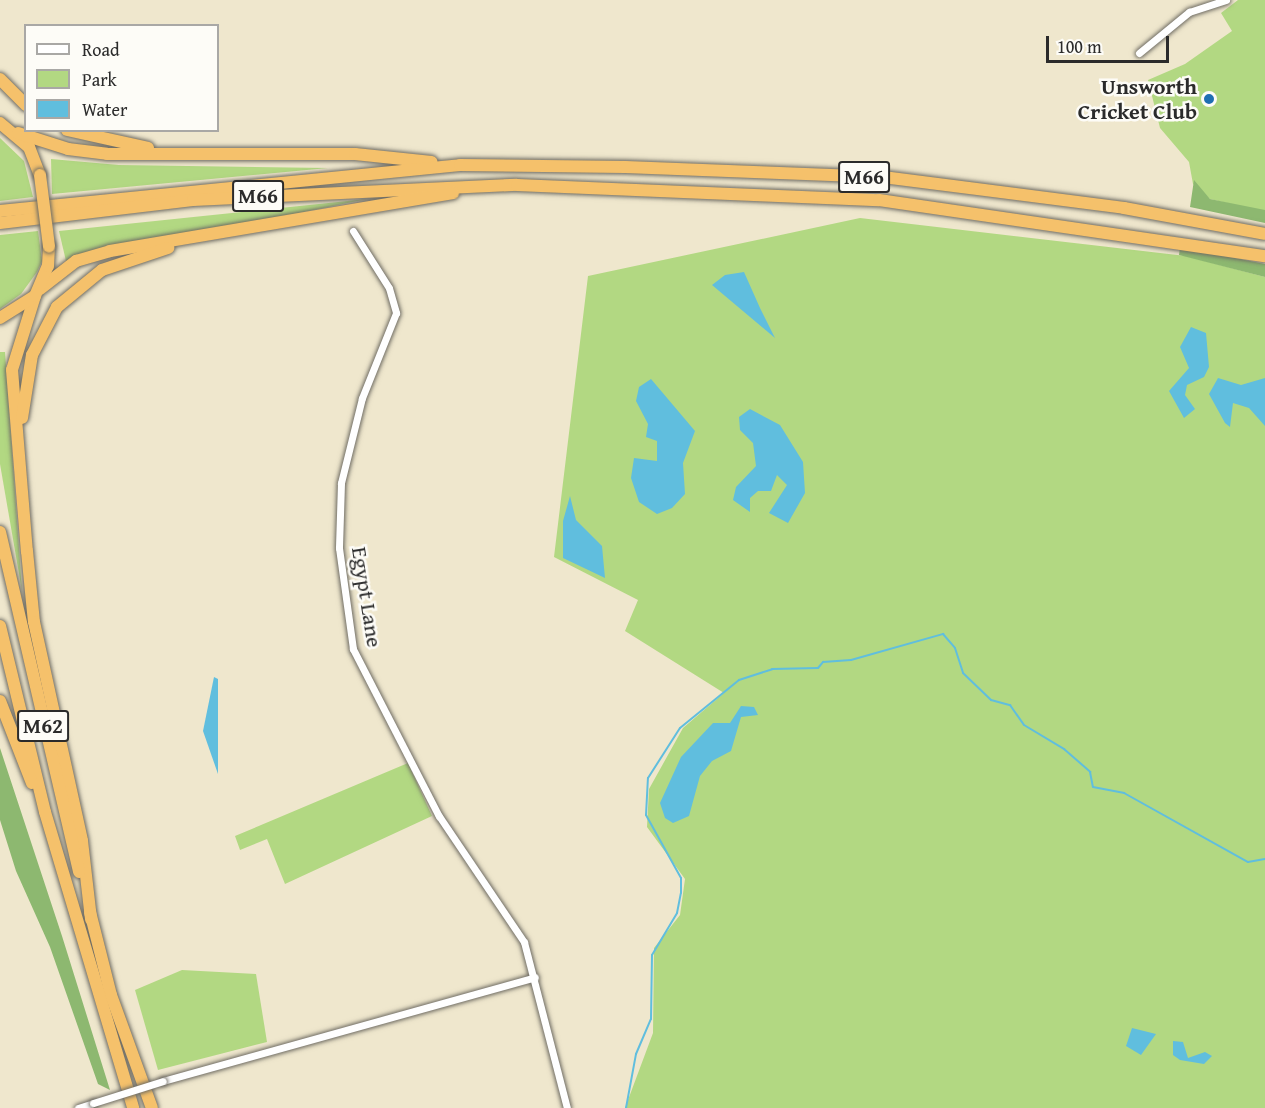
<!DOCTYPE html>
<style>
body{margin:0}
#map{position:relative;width:1265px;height:1108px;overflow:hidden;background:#efe7cd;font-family:"Gentium Book Plus",serif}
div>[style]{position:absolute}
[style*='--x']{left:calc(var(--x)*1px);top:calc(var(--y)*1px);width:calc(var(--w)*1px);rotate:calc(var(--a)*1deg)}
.green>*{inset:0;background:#b2d882}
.forest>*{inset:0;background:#8db870}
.water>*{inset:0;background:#60bede}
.stream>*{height:2px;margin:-1px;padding:0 1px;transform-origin:1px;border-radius:1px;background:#60bede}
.roads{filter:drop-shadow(0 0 2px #706d64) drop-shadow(0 0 2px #706d64)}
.street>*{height:7px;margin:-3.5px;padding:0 3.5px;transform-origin:3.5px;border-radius:3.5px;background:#fff}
.highway>*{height:12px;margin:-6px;padding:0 6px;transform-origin:6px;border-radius:6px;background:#f5c16b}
.bridges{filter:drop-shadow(0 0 2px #706d64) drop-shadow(0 0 2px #706d64)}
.street-bridge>*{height:7px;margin:-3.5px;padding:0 3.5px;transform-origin:3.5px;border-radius:3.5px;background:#fff}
.highway-bridge>*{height:12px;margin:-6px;padding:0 6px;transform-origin:6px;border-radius:6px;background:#f5c16b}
.dots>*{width:16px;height:16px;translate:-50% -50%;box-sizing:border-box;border:3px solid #fdfcf7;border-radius:50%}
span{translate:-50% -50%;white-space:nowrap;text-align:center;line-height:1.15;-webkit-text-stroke:5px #fdfcf7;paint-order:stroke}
.shield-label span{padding:2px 4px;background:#fdfcf7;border:2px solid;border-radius:4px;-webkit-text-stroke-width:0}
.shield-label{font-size:21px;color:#2b2b2b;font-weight:700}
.poi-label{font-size:22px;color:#2b2b2b;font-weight:700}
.right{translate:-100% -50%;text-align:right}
.street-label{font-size:22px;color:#2b2b2b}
.legend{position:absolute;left:24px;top:24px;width:195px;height:108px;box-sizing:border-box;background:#fdfcf7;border:2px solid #a9a8a5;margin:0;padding:8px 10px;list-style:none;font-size:18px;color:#2b2b2b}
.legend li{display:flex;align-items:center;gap:12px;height:30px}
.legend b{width:30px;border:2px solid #a9a8a5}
.scale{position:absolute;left:1046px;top:36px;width:123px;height:27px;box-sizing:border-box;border:3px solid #2b2b2b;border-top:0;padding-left:8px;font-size:18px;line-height:21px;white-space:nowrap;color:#2b2b2b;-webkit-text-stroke:4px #fdfcf7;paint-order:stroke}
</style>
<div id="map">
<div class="green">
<div style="clip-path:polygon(1238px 0,1265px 0,1265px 212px,1210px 199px,1193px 184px,1189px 162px,1160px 128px,1148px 80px,1185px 64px,1232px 31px,1221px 13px)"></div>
<div style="clip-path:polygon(0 138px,24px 161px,33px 197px,0 201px)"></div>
<div style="clip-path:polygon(51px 159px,119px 165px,328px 168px,52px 194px)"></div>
<div style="clip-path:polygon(367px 199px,66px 261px,59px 231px)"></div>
<div style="clip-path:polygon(860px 218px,1186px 256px,1265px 277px,1265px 1108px,625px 1108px,653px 1033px,654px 948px,680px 915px,685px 879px,647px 827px,649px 789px,683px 728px,724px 693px,625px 631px,638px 600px,554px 557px,588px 276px)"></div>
<div style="clip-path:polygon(38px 231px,42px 261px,37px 272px,21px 294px,0 309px,0 235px)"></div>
<div style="clip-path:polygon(0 352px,5px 352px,22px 591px,0 464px)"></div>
<div style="clip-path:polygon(408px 763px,432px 816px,285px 884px,267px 839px,240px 850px,235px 836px)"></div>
<div style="clip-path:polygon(182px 970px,256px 974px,267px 1042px,158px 1070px,135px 990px)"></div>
</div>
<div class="forest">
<div style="clip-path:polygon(1194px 180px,1210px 199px,1265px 210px,1265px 223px,1190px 207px)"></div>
<div style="clip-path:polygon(1180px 247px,1265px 264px,1265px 277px,1179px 255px)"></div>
<div style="clip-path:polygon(0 748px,62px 936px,110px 1090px,98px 1084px,50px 947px,16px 871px,0 820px)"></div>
</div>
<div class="water">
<div style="clip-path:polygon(744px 272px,760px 308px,775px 338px,712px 285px,725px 275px)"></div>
<div style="clip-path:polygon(1191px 327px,1206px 333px,1209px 367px,1204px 377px,1187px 385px,1185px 395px,1195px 409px,1184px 418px,1169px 391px,1189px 368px,1180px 347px)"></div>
<div style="clip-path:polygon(1218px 378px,1241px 385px,1265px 378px,1265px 426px,1249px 408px,1233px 403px,1230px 427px,1225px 423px,1209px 394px)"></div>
<div style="clip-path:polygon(651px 379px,695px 431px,683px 463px,685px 494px,672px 508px,657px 514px,639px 502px,631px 478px,634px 458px,657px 461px,657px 441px,646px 437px,648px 424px,636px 401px,639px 387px)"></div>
<div style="clip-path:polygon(750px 409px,780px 425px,803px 462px,805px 493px,788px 523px,769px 513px,787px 485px,777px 475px,771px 491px,758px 491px,750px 498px,750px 512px,733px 500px,736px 487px,756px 466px,753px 443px,740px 430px,739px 417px)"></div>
<div style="clip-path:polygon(570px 496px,576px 520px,602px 546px,605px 578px,563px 558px,563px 521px)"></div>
<div style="clip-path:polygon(214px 677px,218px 679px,218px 774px,203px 731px)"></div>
<div style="clip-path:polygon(754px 707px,758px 715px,741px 717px,731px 751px,712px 761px,700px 776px,689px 816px,673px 823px,665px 818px,660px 803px,681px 757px,713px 723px,730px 723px,741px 706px)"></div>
<div style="clip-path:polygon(1132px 1028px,1156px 1034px,1141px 1055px,1126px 1046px)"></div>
<div style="clip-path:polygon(1173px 1041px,1183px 1042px,1188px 1058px,1205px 1052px,1212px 1056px,1204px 1064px,1180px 1060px,1173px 1055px)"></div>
</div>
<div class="stream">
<div style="--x:626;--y:1108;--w:55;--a:-79.5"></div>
<div style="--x:636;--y:1054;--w:38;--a:-67"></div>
<div style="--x:651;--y:1019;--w:64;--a:-89.1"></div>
<div style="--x:652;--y:955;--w:49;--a:-59.2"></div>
<div style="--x:677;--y:913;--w:20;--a:-79"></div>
<div style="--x:681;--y:893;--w:15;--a:-90"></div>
<div style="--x:681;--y:878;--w:72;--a:-119.1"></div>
<div style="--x:646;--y:815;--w:37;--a:-87"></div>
<div style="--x:648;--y:778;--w:59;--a:-57.4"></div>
<div style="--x:680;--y:728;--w:76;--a:-39.1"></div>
<div style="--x:739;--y:680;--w:35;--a:-18"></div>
<div style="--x:772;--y:669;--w:46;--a:-1.2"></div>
<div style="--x:818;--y:668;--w:8;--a:-50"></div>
<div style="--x:823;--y:662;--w:28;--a:-4"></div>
<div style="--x:851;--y:660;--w:96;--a:-15.8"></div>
<div style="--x:943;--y:634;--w:18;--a:49"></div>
<div style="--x:955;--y:648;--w:26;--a:72"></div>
<div style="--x:963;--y:673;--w:39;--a:44"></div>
<div style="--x:991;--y:700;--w:20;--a:15"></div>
<div style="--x:1010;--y:705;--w:24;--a:55"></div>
<div style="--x:1024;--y:725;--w:47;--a:31"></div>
<div style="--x:1064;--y:749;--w:35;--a:41"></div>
<div style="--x:1090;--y:772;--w:15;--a:79"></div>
<div style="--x:1093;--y:787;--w:32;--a:11"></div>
<div style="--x:1124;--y:793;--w:142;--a:29.1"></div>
<div style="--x:1248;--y:862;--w:17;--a:-10"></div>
</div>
<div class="roads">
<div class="street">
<div style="--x:1139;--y:53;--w:65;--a:-39.4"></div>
<div style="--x:1189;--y:12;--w:39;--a:-18"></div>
<div style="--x:353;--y:231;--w:67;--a:57.7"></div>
<div style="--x:389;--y:288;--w:26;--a:74"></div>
<div style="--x:396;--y:313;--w:92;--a:111.8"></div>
<div style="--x:362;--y:398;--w:88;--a:103.9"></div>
<div style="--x:341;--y:483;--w:65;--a:91.8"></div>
<div style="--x:339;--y:548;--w:102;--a:82.1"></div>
<div style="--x:353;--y:649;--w:188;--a:62.8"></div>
<div style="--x:439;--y:816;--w:152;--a:56"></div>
<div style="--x:524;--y:942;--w:171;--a:75.5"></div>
<div style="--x:163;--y:1081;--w:386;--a:-15.6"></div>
<div style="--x:78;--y:1108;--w:16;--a:-18"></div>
</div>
<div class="highway">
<div style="--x:0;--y:79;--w:37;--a:45"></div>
<div style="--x:0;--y:123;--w:38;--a:40"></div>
<div style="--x:29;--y:147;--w:30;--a:69"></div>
<div style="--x:67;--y:130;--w:83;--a:12.5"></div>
<div style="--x:18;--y:133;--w:52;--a:17.7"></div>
<div style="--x:68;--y:149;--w:39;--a:7"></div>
<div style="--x:107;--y:154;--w:248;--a:0"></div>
<div style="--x:355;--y:154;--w:77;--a:5.9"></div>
<div style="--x:0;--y:211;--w:462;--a:-5.7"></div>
<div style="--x:460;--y:165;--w:165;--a:0.7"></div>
<div style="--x:625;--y:167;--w:258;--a:2.2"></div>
<div style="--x:883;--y:177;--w:243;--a:7.3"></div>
<div style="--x:1124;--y:208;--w:143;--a:10.4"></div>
<div style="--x:0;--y:223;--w:194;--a:-6.8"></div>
<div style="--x:193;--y:200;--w:324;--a:-2.7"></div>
<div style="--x:517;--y:185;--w:362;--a:2.4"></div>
<div style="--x:879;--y:200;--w:390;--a:8.3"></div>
<div style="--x:40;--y:289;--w:46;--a:-37.9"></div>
<div style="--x:76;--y:261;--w:35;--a:-16"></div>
<div style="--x:110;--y:251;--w:348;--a:-9.6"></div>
<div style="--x:35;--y:296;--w:77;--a:107.3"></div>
<div style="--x:12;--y:370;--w:182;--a:85.3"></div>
<div style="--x:27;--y:551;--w:71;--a:84.4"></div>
<div style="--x:34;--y:622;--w:224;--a:77.6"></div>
<div style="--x:82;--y:841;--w:79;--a:83.4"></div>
<div style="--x:0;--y:318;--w:41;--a:-32.2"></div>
<div style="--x:35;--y:296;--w:33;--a:-67"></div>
<div style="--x:48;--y:266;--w:20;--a:-87"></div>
<div style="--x:22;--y:418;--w:64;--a:-81"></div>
<div style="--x:32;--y:355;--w:54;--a:-62.5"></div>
<div style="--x:57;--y:307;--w:58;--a:-39.4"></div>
<div style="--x:102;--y:270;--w:70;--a:-18.4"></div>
<div style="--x:0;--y:532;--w:349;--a:76.9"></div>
<div style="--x:0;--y:626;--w:191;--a:76.4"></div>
<div style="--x:45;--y:812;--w:309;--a:73.4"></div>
<div style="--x:0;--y:701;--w:88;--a:68.7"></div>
<div style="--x:90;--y:912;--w:86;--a:75.8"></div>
<div style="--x:111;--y:995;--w:120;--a:70.1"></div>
</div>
</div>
<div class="bridges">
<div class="street-bridge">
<div style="--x:93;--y:1103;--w:73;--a:-17.4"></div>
</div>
<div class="highway-bridge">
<div style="--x:40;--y:175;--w:72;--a:82.8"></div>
</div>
</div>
<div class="dots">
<div style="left:1209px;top:99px;background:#1f6fb2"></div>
</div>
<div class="shield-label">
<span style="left:864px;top:177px">M66</span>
<span style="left:258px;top:196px">M66</span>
<span style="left:43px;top:726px">M62</span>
</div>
<div class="poi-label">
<span class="right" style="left:1197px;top:99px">Unsworth<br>Cricket Club</span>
</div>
<div class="street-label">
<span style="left:367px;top:597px;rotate:81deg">Egypt Lane</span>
</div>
<ul class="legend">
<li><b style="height:8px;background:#fff"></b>Road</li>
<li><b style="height:16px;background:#b2d882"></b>Park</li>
<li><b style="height:16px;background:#60bede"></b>Water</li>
</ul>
<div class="scale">100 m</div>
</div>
